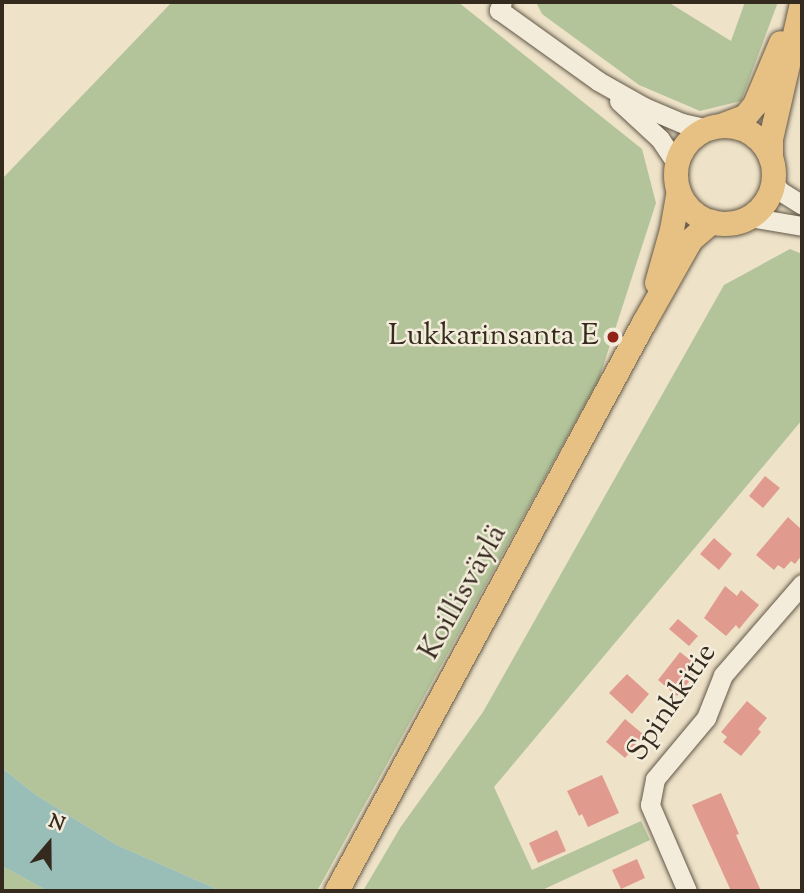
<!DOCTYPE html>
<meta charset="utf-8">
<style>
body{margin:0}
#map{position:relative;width:804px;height:893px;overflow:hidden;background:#eee2c8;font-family:"Sorts Mill Goudy",serif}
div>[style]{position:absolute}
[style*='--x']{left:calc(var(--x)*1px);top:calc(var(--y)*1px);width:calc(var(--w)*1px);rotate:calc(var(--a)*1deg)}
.green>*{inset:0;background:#b3c49a}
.water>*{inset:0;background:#99bdb7}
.building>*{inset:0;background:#e19b8e}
.roads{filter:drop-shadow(0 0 2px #625848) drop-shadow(0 0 2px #625848)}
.minor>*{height:19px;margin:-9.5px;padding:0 9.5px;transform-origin:9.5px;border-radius:9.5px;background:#f4ecdb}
.major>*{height:24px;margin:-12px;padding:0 12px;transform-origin:12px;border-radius:12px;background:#e7c184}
.major>.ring{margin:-12px;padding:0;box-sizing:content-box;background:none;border:24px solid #e7c184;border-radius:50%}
.dots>*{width:19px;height:19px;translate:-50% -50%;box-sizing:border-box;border:4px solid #f4ecdb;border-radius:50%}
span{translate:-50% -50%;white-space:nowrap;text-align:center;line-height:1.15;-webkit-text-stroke:5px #f4ecdb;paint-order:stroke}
.poi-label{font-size:30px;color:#342a1e}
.right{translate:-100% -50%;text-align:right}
.street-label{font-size:30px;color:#342a1e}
.frame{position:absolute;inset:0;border:4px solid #342a1e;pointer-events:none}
.north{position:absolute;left:14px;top:809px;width:70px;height:70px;-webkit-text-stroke:5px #f4ecdb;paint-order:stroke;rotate:20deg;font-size:19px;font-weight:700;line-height:28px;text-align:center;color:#342a1e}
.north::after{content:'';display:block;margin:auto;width:24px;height:32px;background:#342a1e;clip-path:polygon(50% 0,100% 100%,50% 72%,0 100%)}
</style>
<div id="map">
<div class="green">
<div style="clip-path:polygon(172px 2px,458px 2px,642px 149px,656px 203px,599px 379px,317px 891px,221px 891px,117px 845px,36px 795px,2px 768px,2px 179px)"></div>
<div style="clip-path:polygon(536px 2px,668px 2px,731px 41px,745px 2px,778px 2px,741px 101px,700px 111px,639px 85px,542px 14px)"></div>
<div style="clip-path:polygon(790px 249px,802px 254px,802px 420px,494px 787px,532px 870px,641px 821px,650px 840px,540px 891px,363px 891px,400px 828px,483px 712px,724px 285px)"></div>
<div style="clip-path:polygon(2px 866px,48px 891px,2px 891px)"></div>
</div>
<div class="water">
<div style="clip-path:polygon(2px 768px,36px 795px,117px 845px,221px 891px,48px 891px,2px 866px)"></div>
</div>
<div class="building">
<div style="clip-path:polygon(765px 476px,780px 488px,763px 508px,749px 496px)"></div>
<div style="clip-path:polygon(788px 517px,802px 530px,802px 555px,795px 564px,791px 561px,784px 569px,778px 565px,774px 570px,756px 555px)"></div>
<div style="clip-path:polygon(714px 538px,732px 554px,719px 570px,700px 554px)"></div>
<div style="clip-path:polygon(725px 586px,737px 596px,741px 590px,759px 605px,739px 629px,736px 625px,726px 636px,704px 618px)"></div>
<div style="clip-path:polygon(678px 619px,698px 636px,689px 646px,669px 629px)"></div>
<div style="clip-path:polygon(680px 652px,694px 663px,692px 666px,698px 671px,677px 696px,658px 680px)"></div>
<div style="clip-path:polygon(627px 674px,649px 694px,632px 714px,609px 693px)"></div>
<div style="clip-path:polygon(747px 701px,767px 718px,758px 729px,761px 732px,741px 756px,723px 742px,727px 737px,721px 732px)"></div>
<div style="clip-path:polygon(625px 719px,644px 735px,625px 758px,606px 742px)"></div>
<div style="clip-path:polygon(602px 775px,619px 813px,588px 827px,582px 814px,579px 816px,567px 791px)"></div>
<div style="clip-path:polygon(721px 793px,739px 834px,736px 835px,761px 891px,731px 891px,692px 805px)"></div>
<div style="clip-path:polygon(557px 830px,566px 851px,538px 863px,529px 843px)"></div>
<div style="clip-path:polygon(637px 859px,645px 878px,621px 889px,612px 870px)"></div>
</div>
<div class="roads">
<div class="minor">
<div style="--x:502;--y:2;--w:9;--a:111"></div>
<div style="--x:499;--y:10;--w:122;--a:35.6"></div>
<div style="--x:598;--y:81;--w:53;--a:29.5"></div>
<div style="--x:644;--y:107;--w:41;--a:22.8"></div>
<div style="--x:682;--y:123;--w:26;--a:13"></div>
<div style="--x:619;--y:101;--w:56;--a:42.8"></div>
<div style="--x:660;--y:139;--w:30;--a:56"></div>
<div style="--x:773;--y:182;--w:11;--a:52"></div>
<div style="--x:780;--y:191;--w:26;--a:32"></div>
<div style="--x:749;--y:217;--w:54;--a:9.6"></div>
<div style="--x:687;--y:891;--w:94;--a:-113.3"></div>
<div style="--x:650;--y:805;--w:26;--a:-79"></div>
<div style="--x:655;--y:779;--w:80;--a:-50.1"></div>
<div style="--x:706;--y:718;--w:46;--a:-68.4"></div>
<div style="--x:723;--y:675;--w:121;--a:-49"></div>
</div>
<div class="major">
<div style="--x:721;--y:126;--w:26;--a:-21"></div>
<div style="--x:745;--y:117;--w:16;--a:-50"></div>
<div style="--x:755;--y:105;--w:67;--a:-67.2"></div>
<div class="ring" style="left:676px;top:126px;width:74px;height:74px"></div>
<div style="--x:771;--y:158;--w:19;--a:-90"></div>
<div style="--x:771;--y:139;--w:139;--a:-77.1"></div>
<div style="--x:657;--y:283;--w:55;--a:-74.2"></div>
<div style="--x:672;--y:230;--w:39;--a:-80"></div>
<div style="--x:337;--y:891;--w:646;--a:-61.61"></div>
<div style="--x:644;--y:323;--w:95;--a:-60.5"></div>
<div style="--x:691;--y:240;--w:28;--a:-41"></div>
</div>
</div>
<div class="dots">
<div style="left:613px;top:337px;background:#8f2418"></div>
</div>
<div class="poi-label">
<span class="right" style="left:599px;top:337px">Lukkarinsanta E</span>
</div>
<div class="street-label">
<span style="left:464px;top:593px;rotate:-61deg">Koillisväylä</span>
<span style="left:673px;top:703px;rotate:-56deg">Spinkkitie</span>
</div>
<div class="frame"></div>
<div class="north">N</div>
</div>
